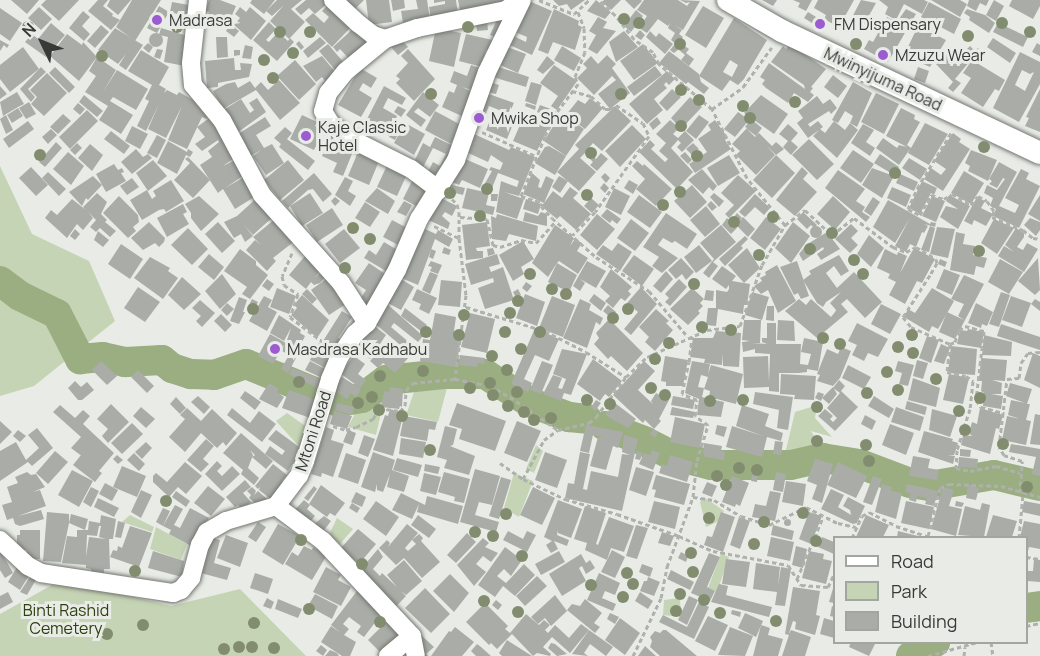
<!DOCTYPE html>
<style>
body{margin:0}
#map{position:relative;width:1040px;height:656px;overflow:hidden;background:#e9ece6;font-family:Manrope,sans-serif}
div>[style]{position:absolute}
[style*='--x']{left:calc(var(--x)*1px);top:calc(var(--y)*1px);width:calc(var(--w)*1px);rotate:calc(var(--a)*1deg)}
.green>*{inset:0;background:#c5d4b4}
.river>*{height:30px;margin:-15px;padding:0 15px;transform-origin:15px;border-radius:15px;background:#9aae81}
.building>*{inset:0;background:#aaada7}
.round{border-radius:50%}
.path>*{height:3px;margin-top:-1.5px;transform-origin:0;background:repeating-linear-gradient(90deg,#aeb1ac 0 4.5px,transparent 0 7.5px)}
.roads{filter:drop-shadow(0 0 2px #737570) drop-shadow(0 0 2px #737570)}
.minor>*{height:18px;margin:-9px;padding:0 9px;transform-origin:9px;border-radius:9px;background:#fff}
.tertiary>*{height:22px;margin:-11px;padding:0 11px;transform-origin:11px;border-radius:11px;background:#fff}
.trees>*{width:12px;height:12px;margin:-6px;border-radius:50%;background:#828d6f}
.dots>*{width:16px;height:16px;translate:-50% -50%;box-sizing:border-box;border:3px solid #e9ece6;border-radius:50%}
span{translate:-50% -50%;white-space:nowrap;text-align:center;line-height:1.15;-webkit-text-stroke:6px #e9ece6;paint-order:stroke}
.poi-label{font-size:16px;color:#393a38}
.left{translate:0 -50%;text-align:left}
.street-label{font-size:16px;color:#393a38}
.park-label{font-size:16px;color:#2d400e}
.legend{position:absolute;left:833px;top:536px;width:195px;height:108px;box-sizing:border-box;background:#e9ece6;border:2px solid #a3a5a0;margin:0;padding:8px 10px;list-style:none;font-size:18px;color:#393a38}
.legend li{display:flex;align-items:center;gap:12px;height:30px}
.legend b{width:30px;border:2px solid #a3a5a0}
.north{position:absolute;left:12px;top:12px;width:60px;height:60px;-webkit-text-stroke:4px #e9ece6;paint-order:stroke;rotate:313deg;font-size:16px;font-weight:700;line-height:24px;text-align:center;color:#393a38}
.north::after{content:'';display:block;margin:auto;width:21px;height:27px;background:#393a38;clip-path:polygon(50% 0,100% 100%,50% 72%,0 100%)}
</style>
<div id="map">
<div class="green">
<div style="clip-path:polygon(0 166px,32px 234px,89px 261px,115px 321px,34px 386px,0 396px)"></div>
<div style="clip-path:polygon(388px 383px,376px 435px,348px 427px,362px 400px,376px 394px)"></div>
<div style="clip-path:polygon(447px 388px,438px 422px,406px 415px,414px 392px)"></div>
<div style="clip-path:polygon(811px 407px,816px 412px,815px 418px,832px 437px,811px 431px,817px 441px,816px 453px,784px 458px,795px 412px)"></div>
<div style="clip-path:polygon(287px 413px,308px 428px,304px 452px,276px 421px)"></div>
<div style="clip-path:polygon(536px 445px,543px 451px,534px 473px,526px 469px)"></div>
<div style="clip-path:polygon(514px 473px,533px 481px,519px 517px,504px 508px)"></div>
<div style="clip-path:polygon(704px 497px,724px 511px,717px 522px,706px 527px,700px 502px)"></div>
<div style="clip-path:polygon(130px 515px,154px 527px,152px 532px,122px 522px)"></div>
<div style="clip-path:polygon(337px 518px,353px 529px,340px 544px,329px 535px)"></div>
<div style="clip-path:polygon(156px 527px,187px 544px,181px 560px,150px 549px)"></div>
<div style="clip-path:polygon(721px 554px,729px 557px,717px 592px,708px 588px)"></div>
<div style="clip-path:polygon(61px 580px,171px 606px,240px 589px,306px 656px,0 656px,0 614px)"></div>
<div style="clip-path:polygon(680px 598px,681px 617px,663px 615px,664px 600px)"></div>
</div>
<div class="river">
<div style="--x:0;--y:281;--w:25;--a:37"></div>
<div style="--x:20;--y:296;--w:41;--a:25.9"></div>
<div style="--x:57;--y:314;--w:51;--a:62.9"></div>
<div style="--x:80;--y:359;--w:23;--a:-5"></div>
<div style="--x:103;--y:357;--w:23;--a:13"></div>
<div style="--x:125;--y:362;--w:37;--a:-3"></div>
<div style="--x:162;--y:360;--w:13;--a:39"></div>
<div style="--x:172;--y:368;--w:20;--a:18"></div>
<div style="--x:191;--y:374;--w:23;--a:2"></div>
<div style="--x:214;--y:375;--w:34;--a:-19"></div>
<div style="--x:246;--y:364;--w:100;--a:22.2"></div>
<div style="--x:339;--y:402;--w:23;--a:-10"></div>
<div style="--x:362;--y:398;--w:30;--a:-37"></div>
<div style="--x:386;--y:380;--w:58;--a:-5.9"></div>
<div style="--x:444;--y:374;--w:41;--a:0"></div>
<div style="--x:485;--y:374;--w:52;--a:32.5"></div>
<div style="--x:529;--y:402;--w:43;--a:20.6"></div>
<div style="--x:569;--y:417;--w:18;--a:6"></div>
<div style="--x:605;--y:426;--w:42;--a:21"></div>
<div style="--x:644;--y:441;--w:31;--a:27"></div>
<div style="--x:672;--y:455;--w:40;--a:14.4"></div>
<div style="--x:711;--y:465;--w:80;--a:0"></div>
<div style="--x:791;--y:465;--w:32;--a:-13"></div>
<div style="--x:822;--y:458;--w:38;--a:9"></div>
<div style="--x:860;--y:464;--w:53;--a:20.8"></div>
<div style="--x:910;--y:483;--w:19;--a:9"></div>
<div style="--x:929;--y:486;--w:66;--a:-9.6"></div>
<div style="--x:994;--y:475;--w:47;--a:13.4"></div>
<div style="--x:1026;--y:608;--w:14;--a:-8"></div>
<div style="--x:911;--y:656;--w:28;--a:-30"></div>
</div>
<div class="building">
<div style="clip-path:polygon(11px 0,39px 0,27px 14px)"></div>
<div style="clip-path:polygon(46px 0,79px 0,59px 21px,41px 5px)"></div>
<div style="clip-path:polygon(98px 0,108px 0,103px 6px,113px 14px,112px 16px,120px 20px,111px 30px,88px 11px)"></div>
<div style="clip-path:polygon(110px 0,131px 0,118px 15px,107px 6px)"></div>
<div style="clip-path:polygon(132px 0,161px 0,135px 41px,116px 27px)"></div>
<div style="clip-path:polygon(209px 0,220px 0,236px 6px,230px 20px,225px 18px,223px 25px,206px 19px,209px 12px,205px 11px)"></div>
<div style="clip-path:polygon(252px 0,275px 0,264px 14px,250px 3px)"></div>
<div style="clip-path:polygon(277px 0,302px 0,291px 9px,305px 22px,289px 39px,270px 21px,284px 5px,272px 16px,266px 11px)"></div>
<div style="clip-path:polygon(306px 0,327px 0,329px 2px,315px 14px,309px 8px,301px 15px,295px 9px)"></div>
<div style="clip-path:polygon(348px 0,364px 0,352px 12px,344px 4px)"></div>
<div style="clip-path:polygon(366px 0,389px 0,392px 22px,369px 25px)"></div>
<div style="clip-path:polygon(391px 0,404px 0,405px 8px,393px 11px)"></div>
<div style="clip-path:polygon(416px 0,427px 0,430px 19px,403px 23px,401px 11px,418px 9px)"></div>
<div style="clip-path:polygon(434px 0,456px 0,458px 15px,431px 20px,429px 7px,445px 4px,445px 1px,434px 3px)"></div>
<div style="clip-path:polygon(458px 0,505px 0,506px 4px,461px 15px)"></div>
<div style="clip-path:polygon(553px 0,585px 0,571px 10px,567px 4px,559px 6px)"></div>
<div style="clip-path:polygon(596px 0,611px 12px,605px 19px,587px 11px)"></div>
<div style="clip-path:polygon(604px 0,621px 0,611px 10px,602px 2px)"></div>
<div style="clip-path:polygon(625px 0,641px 0,642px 1px,634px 9px)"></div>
<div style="clip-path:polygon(644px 0,678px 0,687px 6px,690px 2px,686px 3px,680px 0,700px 1px,683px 30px,674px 25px,682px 30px,679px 34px,683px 37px,677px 45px,671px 40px,675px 33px,668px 28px,670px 23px,668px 26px,658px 19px,647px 33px,639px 28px,647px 16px,637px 10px)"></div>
<div style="clip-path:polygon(762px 0,777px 0,773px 6px)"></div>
<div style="clip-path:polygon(793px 0,812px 0,806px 11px,798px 7px,800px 3px)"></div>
<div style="clip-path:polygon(818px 0,854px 0,839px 27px,824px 19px,826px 15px,814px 8px)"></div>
<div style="clip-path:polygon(861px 0,876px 3px,860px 32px,856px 30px,854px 33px,846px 29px)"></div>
<div style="clip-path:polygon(879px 0,924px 0,928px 2px,922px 14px,904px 4px,896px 20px,885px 14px,888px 7px)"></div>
<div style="clip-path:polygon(931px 0,960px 0,967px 4px,960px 17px)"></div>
<div style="clip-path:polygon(969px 0,989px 0,986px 6px,980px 3px,976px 11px,967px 6px)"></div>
<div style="clip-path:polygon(994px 0,1004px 6px,996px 21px,986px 15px)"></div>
<div style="clip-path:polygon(1012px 0,1040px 0,1040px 6px,1033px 19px,1009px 6px)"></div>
<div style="clip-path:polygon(529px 1px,552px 11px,532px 55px,503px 42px,507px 33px,526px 42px,527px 37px,515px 32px)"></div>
<div style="clip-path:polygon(172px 2px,189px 5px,191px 31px,182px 29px,185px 16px,170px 12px)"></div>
<div style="clip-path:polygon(929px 2px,961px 19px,954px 34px,921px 17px)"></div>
<div style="clip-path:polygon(330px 3px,351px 27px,332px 47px,305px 20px,313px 13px,324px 23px,329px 17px,322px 11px)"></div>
<div style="clip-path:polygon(159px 6px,169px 12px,157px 33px,147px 28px)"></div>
<div style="clip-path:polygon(703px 6px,724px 18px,706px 48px,685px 35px)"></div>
<div style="clip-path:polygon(39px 7px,52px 19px,41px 30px,28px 18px)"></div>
<div style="clip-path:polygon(240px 7px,246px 12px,250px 7px,266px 21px,251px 40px,234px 25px,240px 18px,235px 14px)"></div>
<div style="clip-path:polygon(0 8px,22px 23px,10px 41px,0 34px)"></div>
<div style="clip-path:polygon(554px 9px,579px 21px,578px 25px,582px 27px,575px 50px,553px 42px,548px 54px,538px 50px)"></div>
<div style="clip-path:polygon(906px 9px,916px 14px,888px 62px,864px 49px,869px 40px,873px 42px,887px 17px,897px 22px)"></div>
<div style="clip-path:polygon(967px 9px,985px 15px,995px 23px,989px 33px,969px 20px,970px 17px,964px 13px)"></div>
<div style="clip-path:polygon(636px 10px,643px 16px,631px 32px,624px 26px)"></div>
<div style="clip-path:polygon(83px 11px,90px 17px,82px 26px,90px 34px,84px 41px,69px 28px)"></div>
<div style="clip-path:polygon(808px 12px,824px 22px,820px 28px,804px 18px)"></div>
<div style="clip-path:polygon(499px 15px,507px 18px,498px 38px,490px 35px)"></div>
<div style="clip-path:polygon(598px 17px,607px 22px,603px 28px,616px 31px,597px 54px,588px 49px,596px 35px,589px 31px)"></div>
<div style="clip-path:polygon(evenodd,734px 18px,767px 40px,744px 79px,738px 85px,730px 80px,722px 91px,699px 76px,734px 18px,730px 60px,738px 65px,732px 77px,723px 72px,730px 60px)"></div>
<div style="clip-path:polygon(487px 21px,488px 30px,477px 31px,476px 22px)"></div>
<div style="clip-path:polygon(269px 22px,276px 29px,266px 40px,269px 42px,278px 32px,288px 41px,290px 38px,294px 42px,277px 61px,253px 40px)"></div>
<div style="clip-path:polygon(51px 23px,65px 35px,46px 57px,25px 42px,32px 34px,38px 39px)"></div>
<div style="clip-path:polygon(998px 23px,1028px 37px,1023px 47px,993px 32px)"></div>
<div style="clip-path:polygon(230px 24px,239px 31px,234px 37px,226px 31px)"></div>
<div style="clip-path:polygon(101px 25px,109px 32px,95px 48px,87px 41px)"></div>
<div style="clip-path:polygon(918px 26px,946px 40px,930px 67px,910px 58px,912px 54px,906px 51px)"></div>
<div style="clip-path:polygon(355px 27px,370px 44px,352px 62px,340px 49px,337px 52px,333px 47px)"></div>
<div style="clip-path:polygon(115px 28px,143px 45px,126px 70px,119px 65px,126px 54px,118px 64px,98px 50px)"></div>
<div style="clip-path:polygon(161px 28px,191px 37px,185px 66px,164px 62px,168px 37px,159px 35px)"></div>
<div style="clip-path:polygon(436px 28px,461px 33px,454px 67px,429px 61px)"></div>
<div style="clip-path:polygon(640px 30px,645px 35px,641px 40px,635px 36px)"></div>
<div style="clip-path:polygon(624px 31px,638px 47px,616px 62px,609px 42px)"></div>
<div style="clip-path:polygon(650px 31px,656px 37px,659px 33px,673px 44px,665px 54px,646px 37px)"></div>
<div class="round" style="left:149px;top:33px;width:14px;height:14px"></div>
<div style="clip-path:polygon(67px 34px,82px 45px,83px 42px,97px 57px,79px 81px,50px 56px)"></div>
<div style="clip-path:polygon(466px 34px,497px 41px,494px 52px,486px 50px,482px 67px,459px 61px)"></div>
<div style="clip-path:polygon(216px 37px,227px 37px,228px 57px,217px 58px)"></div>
<div style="clip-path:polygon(320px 37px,326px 43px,308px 58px,303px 51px)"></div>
<div style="clip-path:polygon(993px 38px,1016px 53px,1010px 63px,987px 47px)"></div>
<div style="clip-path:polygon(401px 39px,408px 47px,398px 55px,391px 47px)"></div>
<div style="clip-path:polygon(0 40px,9px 45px,7px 48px,4px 45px,0 51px)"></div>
<div style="clip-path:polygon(299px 41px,304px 47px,301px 50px,296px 44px)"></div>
<div style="clip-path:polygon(148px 43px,153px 47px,149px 53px,143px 48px)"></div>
<div style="clip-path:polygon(1037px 43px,1040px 45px,1040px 56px,1032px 52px)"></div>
<div style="clip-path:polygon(328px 44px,344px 63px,335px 70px,319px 51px)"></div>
<div style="clip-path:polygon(643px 44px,658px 63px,634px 80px,620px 61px)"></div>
<div style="clip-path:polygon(790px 44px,826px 69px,811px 87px,813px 88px,810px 92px,814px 95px,808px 102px,794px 93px,788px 103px,766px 88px,762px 84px,765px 80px,760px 77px,769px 63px,805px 89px,804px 85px,771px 62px,783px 46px,786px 49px)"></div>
<div style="clip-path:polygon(245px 45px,253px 47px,251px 59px,242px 58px)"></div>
<div style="clip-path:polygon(674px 45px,679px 49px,674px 53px,670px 50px)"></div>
<div style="clip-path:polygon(683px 45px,689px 49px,686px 53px,694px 59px,689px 66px,681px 60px,685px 55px,679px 50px)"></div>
<div style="clip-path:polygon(954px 45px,971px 60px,955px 79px,961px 83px,953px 92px,948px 88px,953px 82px,935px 63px)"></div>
<div style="clip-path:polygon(505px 46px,526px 54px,518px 73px,498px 64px)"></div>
<div style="clip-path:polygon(562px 46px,581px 58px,574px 71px,554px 60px)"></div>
<div style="clip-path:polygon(970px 46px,975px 51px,978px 48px,984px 54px,976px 62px,973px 58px,975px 55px,972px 58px,965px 51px)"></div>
<div style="clip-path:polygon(23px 47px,39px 69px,10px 92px,0 79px,0 65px)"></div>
<div style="clip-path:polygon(157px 49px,163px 50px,160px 59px,154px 57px)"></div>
<div style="clip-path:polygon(408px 49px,435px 79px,414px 101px,396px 83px,400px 79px,396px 76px,408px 63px,401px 56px)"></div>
<div style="clip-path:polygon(141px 50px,169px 67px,159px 85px,166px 89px,164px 93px,167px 90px,177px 95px,179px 92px,211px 110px,207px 119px,202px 117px,187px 149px,168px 140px,182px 106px,166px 138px,148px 129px,159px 104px,146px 131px,137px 126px,149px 101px,145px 99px,152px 85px,128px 71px)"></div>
<div style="clip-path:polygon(234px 50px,240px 50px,240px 55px,234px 56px)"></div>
<div style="clip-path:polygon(669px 51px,699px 74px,701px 82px,709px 88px,704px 94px,688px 82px,686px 84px,659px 63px)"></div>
<div style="clip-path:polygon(evenodd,1020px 52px,1040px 62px,1040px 84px,1019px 122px,993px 108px,1020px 52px,1022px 70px,1030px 74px,1034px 72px,1025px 91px,1015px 85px,1022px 70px)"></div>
<div style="clip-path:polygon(607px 55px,616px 64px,612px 68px,630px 93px,610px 109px,598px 94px,616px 80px,612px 76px,594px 95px,577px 78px,587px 68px,583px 64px,591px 56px,598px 64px)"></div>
<div style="clip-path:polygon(322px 56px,336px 73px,327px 90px,322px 84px,325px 81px,322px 77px,316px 82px,303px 66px)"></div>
<div style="clip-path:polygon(547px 56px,555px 63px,543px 74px,537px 70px)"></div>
<div style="clip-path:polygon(97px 57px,116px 70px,103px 92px,117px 70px,148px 89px,136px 110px,113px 97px,110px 101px,133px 115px,121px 134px,99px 120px,108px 106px,85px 92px,96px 76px,89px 71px)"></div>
<div style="clip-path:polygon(234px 58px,235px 70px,241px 70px,240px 63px,252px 64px,249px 77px,218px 83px,218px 87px,207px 88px,205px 61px)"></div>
<div style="clip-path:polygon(295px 60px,316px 84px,299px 100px,277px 76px)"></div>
<div style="clip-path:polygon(972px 60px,1005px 80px,999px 91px,995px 89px,983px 107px,961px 93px,971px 78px,963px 73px)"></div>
<div style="clip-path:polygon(471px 65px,483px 69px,475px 91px,462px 87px,473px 92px,466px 118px,442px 107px,449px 91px,454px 93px,457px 85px,450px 82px,454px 71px,467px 76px)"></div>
<div style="clip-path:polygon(554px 65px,577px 81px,557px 110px,551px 106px,558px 96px,540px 83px)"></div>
<div style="clip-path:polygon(496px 66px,529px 77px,526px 87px,493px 77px)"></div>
<div style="clip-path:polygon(655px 66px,662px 75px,634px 96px,627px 87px)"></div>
<div style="clip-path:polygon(41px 67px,46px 72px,28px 89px,35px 97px,31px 102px,20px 89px)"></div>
<div style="clip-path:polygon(55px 67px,75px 87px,69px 93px,49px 73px)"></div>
<div style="clip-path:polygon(918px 67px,929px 71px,925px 83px,914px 79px)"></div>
<div style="clip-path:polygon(360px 68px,377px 78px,371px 88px,363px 83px,359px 90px,372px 98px,361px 117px,338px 105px)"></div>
<div style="clip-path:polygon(667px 71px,675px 79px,669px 85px,666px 82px,664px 85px,667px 88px,654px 99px,663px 110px,647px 124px,629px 104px)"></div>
<div style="clip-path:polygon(47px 73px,67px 93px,44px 116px,31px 104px,37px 97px,30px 90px)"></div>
<div style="clip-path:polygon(833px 75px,847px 86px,838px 98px,824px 87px)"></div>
<div style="clip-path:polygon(279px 80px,300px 103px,280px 120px,256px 90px,223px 109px,213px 91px,226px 84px,235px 82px,238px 88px,250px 81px,255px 88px,261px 82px,268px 90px)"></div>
<div style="clip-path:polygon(490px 82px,499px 85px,496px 94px,487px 92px)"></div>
<div style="clip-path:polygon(531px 82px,542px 85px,536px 105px,525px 101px)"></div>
<div style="clip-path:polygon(853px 82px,872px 93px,857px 127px,850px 123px,853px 116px,845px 111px,838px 123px,832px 120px)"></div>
<div style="clip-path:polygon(0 86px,7px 94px,0 99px)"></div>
<div style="clip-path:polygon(384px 86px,406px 98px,402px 105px,388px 98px,383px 108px,397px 116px,389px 136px,379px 131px,381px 126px,367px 119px)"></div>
<div style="clip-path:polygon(672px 89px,681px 97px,667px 111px,659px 103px)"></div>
<div style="clip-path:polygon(1040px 89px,1040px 132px,1025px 126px,1029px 118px,1026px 117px)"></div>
<div style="clip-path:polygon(17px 92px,24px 104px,18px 107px,17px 104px,18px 107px,3px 116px,0 102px)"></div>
<div style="clip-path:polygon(423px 92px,439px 105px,430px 117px,418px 108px,414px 112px,426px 120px,421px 127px,406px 115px)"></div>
<div style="clip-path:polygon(483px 92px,514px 103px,509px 114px,489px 106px,482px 122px,472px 118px)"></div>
<div style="clip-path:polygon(876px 93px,899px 104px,884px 134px,861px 122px)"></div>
<div style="clip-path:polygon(84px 95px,103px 111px,97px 117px,79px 102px)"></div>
<div style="clip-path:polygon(761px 95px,788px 114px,774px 134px,744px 113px)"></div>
<div style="clip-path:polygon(817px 96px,823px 104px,830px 99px,837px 108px,831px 114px,829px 111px,808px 124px,810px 127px,818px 121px,823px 127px,820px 129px,825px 133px,834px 121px,845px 130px,850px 123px,858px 130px,837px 158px,813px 136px,819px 130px,808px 138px,797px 123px,803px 118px,798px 111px)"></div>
<div style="clip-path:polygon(690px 97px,702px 107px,681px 129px,671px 118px)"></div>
<div style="clip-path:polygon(257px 98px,266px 112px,237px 133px,225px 109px,241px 99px,250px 113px,254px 110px,249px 103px)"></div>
<div style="clip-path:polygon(590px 98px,603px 108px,585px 129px,577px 123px,579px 120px,576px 118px,573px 121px,566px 115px,578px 100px,585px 104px)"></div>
<div style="clip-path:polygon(29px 102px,36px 114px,26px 119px,19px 108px)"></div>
<div style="clip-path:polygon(78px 103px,85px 109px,80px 115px,73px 109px)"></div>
<div style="clip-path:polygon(526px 103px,536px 106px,535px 110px,525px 106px)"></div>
<div style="clip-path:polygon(540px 105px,556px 111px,552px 119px,537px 112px)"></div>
<div style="clip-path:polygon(398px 106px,406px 110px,401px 117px,394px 112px)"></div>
<div style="clip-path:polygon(615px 106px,631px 121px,602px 151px,593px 143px,584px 154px,580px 158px,596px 172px,579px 191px,557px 172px,579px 149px,575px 145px)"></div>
<div style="clip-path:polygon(18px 108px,23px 116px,12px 123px,7px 115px)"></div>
<div style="clip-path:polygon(901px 108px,915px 115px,914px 119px,920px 122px,907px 145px,911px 148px,925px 123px,948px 134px,929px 165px,908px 153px,910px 149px,899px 165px,876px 148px,883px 138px,897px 148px,899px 145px,907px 147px,886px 136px)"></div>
<div style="clip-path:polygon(87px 110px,98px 121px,70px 149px,59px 137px)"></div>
<div style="clip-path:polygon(435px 111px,461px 125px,451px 144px,425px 130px)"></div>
<div style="clip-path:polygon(738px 112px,749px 120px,735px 137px,724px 129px)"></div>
<div style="clip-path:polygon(493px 113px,514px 122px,507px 139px,486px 130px)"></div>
<div style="clip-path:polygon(63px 114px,71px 121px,58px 134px,50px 127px)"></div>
<div style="clip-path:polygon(6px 115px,13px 130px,6px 134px,0 119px)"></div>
<div style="clip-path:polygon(302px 115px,317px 122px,315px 126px,324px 130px,314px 150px,290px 139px)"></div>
<div style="clip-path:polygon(541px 115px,552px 120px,537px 151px,513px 141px,523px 118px,537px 124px)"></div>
<div style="clip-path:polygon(560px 115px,568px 119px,565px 124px,570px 127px,574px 122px,584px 129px,566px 156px,544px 141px)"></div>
<div style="clip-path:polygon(699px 115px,709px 122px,696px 139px,686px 131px)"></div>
<div style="clip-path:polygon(212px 116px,240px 154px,223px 166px,239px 158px,246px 174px,225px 188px,244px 177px,256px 196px,235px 209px,223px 189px,218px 193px,200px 165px,212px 157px,208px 151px,219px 142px,218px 140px,202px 151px,195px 144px,205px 137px,197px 127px)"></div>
<div style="clip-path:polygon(265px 117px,271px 126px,256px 135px,264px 148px,272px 144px,284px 163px,266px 175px,253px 156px,261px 150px,251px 156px,238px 134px)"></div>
<div style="clip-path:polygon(657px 117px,661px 123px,653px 130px,649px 124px)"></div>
<div style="clip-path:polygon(751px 119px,762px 128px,756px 136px,747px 129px,755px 137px,759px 133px,772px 146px,776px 142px,784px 149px,776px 155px,766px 145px,775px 155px,756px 175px,736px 155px,740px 151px,732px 144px,747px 128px,745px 127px)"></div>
<div style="clip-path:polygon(670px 120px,679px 128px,673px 134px,678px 138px,685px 131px,694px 140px,682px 152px,677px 147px,681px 143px,678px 140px,671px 148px,693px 172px,677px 189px,639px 152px,650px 140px,655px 145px,651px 149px,665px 162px,668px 159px,659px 151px,666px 143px,656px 134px)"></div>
<div style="clip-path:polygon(715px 120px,728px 138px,725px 140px,731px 149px,695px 173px,689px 164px,707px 152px,698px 139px,711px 130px,708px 125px)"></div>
<div style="clip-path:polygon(28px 121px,34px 129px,9px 148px,3px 139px)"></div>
<div style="clip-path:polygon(398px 121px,403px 124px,395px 140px,389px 137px)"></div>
<div style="clip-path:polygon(405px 123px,425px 134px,414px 155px,394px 143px)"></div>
<div style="clip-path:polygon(788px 124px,798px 133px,791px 141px,798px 147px,791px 155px,783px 147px,788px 141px,779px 134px)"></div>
<div style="clip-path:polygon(863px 124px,874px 130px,866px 142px,875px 148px,870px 156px,851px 143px)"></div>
<div style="clip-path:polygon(632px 125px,646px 139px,620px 167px,605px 151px)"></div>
<div style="clip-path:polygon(132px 126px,148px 134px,140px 149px,125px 141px)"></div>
<div style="clip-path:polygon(285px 127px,292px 133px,287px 139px,315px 161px,308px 170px,279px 147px,281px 144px,274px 138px)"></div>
<div style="clip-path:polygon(51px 129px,57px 135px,48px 144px,42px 137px)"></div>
<div style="clip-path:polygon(111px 131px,130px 146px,124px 154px,104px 139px)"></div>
<div style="clip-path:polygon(953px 133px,961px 139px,959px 142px,970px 149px,943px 191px,924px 179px,931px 168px,941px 175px,946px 169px,934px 161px)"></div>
<div style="clip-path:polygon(474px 134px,509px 150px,511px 147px,535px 157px,519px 196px,504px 192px,524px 199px,517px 219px,496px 212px,501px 181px,517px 187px,519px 181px,498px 173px,492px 188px,484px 185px,492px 171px,489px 170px,491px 167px,500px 170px,503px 163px,491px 155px,488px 162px,466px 152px)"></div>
<div style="clip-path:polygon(157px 135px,166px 140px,157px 158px,147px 153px)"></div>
<div style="clip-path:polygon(435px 137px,460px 149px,444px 181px,425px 178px,433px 162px,440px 166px,446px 154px,433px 148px,421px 171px,412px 166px,423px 143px,430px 147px)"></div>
<div style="clip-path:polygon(330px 138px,354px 149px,343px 176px,333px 172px,337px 163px,322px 156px)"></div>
<div style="clip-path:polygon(809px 139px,834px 164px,817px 180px,792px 155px)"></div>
<div style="clip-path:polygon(168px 141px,187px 152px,188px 149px,193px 152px,190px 157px,186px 155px,177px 174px,157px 163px)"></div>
<div style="clip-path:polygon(56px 142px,62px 148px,45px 167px,39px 162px)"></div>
<div style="clip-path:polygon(77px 143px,82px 148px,75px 155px,70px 150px)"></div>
<div style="clip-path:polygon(693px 143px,699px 149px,692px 155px,686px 149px)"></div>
<div style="clip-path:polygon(90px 144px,103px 155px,92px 171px,78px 158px)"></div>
<div style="clip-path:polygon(549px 146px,566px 156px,555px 175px,535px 163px,545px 147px)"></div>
<div style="clip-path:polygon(136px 149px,143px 157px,148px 154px,152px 158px,132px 174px,121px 162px)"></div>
<div style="clip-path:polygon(853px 150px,874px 164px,861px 183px,840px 168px)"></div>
<div style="clip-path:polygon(971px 150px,997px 160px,988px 181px,968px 171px,970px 166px,965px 163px)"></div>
<div style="clip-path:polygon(68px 152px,84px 166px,71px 185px,53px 169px)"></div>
<div style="clip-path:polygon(358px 152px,379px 161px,369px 185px,348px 176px)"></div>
<div style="clip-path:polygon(685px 152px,692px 160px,688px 164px,680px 156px)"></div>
<div style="clip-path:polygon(601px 153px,608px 159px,597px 171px,590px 165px,593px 162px,588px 157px,591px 154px,596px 159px)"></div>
<div style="clip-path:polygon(880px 154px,899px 167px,894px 175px,874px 163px)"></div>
<div style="clip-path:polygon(729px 155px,740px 173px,718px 186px,707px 168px)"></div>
<div style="clip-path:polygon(776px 155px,795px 173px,772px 198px,753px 180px)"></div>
<div style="clip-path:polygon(188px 157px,210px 180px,193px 198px,174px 180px,190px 163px,185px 159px)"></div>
<div style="clip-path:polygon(463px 158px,488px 169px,480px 188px,462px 180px,459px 185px,450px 181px)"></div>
<div style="clip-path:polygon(909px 158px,927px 169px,920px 180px,902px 168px)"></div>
<div style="clip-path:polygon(153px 160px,167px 176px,148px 191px,136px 173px)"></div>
<div style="clip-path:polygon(288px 160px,304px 180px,280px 200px,264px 180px)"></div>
<div style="clip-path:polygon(389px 161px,408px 172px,397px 196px,377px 187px)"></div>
<div style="clip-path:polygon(637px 161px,643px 166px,644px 164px,672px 189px,656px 206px,636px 189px,645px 179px,632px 166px)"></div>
<div style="clip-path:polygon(999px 162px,1017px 172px,999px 206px,1015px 213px,1019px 205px,1005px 198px,1021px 169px,1029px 173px,1026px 179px,1040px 186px,1019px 228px,993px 216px,996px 209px,990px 206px,993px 198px,984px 193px,987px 185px,997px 190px,1005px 179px,1003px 178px,997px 188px,989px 184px,992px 181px,989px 179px)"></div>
<div style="clip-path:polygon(114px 164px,118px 170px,122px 168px,124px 172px,121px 173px,126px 181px,106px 192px,96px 174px)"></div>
<div style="clip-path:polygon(31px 167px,48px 185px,36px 196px,19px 178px)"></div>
<div style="clip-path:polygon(802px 167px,808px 173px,803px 179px,817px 192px,795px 216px,776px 200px)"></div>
<div style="clip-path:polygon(872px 168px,894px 176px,882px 198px,862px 185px)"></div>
<div style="clip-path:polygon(702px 169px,717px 186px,713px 191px,709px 187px,703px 194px,688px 180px)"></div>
<div style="clip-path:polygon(838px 170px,865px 189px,856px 201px,865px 207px,862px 212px,870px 217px,866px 222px,825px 188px)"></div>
<div style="clip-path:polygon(964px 171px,984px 183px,971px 204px,951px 193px)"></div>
<div style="clip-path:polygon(48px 172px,66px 189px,59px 196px,42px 178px)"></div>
<div style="clip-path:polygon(314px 173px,332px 194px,323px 202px,313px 189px,308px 190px,290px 206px,310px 193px,323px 213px,302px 226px,290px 206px,288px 208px,282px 201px)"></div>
<div style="clip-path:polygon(532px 173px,540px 180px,538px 187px,541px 188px,546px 176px,554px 180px,544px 203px,553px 191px,562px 198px,570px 187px,578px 193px,573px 198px,591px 214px,576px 230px,560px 216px,557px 219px,541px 206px,544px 203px,523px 194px)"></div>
<div style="clip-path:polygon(605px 173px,610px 178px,606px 183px,601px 177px)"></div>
<div style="clip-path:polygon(900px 174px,918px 182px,914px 191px,896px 183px)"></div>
<div style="clip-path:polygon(738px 175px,756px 191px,729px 218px,725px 214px,734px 205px,721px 193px)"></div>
<div style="clip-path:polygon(93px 176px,102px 185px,88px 200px,86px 198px,82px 206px,69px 192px)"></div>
<div style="clip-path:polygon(559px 176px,568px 181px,560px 193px,552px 187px)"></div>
<div style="clip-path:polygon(345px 177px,353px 181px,348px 191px,356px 196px,350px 206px,335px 195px)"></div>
<div style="clip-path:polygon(414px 177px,430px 189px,420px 208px,403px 199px)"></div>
<div style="clip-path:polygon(132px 178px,139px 187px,127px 195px,120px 186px)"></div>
<div style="clip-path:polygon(171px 180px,184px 201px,166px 212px,164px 209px,159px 210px,142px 220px,130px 200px,147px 190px,152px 199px,156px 196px,153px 191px)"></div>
<div style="clip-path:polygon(629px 180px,638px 185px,633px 194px,624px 188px)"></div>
<div style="clip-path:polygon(922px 181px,937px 188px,934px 195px,931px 193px,920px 214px,909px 208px)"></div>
<div style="clip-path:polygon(604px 183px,609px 188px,605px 193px,600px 188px)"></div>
<div style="clip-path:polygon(448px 184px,465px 188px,463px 195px,447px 191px)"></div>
<div style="clip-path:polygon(692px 185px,707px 202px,690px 218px,674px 201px)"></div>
<div style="clip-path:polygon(892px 187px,911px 195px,906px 207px,887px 198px)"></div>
<div style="clip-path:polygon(377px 188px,395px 201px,388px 214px,365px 201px)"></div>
<div style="clip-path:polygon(467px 188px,489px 193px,486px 205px,495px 207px,493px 215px,462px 208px)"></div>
<div style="clip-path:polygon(614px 188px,630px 196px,621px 215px,605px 207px)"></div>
<div style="clip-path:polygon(97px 193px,107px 202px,101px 214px,107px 220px,105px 222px,116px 231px,110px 237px,100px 228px,96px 232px,90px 227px,96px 220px,88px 212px,93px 218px,83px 230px,77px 224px,67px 238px,45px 218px,51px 210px,57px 215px,72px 199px,86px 210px,83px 207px)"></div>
<div style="clip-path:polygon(714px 193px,724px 201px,719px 207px,710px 197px)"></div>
<div style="clip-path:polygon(491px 194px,498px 194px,497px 201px,491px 201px)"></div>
<div style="clip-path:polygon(755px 194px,770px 208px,764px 215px,755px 207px,745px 217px,739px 212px)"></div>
<div style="clip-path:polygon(639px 195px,662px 212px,650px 228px,627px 212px)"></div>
<div style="clip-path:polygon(949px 195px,970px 206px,958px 229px,940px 217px,946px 206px,958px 209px,946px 201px)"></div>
<div style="clip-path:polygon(1040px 195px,1040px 221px,1028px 214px)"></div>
<div style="clip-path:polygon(119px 196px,138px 215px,139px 222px,133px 227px,136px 231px,128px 238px,103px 213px)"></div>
<div style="clip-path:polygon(199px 196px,219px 214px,201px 231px,191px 218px,191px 213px,185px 204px)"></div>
<div style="clip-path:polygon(437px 196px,457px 206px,452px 216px,445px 212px,442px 216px,450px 223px,448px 229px,426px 219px)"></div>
<div style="clip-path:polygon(833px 196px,850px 212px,835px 230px,817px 214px)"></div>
<div style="clip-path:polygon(932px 196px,945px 201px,936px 222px,922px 216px)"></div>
<div style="clip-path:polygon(258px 197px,274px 216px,253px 235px,244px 225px,253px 236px,245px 242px,241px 234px,234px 238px,224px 222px,237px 216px)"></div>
<div style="clip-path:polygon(335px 197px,340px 201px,335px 206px,331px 201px)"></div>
<div style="clip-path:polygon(873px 197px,880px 202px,871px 216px,864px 211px)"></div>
<div style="clip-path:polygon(977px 197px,985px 201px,981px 208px,993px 214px,986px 226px,974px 220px,972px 225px,964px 221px)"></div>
<div style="clip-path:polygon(591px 198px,599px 205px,592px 213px,584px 206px)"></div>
<div style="clip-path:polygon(526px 199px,541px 204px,538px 214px,523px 209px)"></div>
<div style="clip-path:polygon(888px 200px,930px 224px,931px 222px,936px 223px,935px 227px,924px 224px,928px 226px,924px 233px,922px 232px,916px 247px,910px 244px,906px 252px,895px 246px,910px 218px,895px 243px,873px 227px)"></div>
<div style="clip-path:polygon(404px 201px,412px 205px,406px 216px,397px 212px)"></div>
<div style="clip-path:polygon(711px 201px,717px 207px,712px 211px,707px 205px)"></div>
<div style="clip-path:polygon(365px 202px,380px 212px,370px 227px,355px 218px)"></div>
<div style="clip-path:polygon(183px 204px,187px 212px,183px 214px,189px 224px,167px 237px,157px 218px)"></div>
<div style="clip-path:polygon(706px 206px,720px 224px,705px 237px,690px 220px)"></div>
<div style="clip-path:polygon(332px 208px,343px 225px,317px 242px,306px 225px)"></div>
<div style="clip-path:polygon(607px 209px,621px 219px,617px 224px,612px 220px,610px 223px,601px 216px)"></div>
<div style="clip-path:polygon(525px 212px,538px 216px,541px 212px,547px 214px,547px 226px,523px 221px)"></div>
<div style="clip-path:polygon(803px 212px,817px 225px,814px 228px,811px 225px,807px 229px,797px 219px)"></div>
<div style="clip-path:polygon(666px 213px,697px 234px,687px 249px,675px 241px,672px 243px,663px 238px,658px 245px,678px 258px,662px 273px,652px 266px,659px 257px,643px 247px)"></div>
<div style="clip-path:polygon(737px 213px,742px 218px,738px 222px,734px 217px)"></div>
<div style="clip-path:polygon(497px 214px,538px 226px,536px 241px,509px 234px,506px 241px,492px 239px,491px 216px,496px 218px)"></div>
<div style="clip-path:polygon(597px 214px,615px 229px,597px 250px,580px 235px)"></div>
<div style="clip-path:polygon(743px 217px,755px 229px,748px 237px,736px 225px)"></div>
<div style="clip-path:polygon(766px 217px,781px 229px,765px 250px,750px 238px)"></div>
<div style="clip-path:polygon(727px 218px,737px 228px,731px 234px,722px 225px)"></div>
<div style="clip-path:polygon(1030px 218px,1040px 222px,1040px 230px,1036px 236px,1024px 225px)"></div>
<div style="clip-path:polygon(275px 219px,296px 240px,273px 258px,276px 261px,267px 271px,246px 250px,255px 240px,261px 245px,253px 237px)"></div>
<div style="clip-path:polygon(631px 219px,649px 233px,635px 251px,617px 238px)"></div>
<div style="clip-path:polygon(994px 219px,1014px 228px,997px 254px,981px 243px)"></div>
<div style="clip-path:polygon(392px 220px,411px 230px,402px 247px,383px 237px)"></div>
<div style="clip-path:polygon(149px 222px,165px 238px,164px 242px,159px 247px,155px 243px,143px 250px,131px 238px)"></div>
<div style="clip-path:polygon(218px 222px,235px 241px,222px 253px,205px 234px)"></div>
<div style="clip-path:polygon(487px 222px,490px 246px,476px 248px,477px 251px,483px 251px,483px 258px,466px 260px,462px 225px)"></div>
<div style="clip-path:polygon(793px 222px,810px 236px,791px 263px,775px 248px)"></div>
<div style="clip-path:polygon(851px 224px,858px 231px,851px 238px,858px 245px,850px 253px,835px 239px)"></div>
<div style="clip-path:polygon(555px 225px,574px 238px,570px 246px,575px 239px,582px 243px,577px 251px,588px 258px,578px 274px,559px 261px,557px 263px,577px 275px,569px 292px,548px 282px,557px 263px,548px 277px,532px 263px)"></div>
<div style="clip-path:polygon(721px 225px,736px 242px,713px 262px,718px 266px,709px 278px,703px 273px,714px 259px,700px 243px)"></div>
<div class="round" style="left:810px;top:226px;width:12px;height:12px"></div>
<div style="clip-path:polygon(930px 226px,935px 228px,929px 252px,921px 250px)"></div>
<div style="clip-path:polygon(937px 227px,955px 229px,948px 258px,930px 254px)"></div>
<div style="clip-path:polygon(188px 228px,208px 249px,192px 265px,171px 245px)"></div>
<div style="clip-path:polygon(1016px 228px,1024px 233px,1024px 237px,1017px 247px,1023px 250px,1027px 243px,1038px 249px,1024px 272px,998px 256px,1004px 246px,1014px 252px,1005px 245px)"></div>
<div style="clip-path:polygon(75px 229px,80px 234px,75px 240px,70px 236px)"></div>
<div style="clip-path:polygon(344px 229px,360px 248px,340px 263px,325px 244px)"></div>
<div style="clip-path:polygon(425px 229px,436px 234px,438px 230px,453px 239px,449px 247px,435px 239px,418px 285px,399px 277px,407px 249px,414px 253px)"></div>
<div style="clip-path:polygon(98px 231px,109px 240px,103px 247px,94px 240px)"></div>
<div style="clip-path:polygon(827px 232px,840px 249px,821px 260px,817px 254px,824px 249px,823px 247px,803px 261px,799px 254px,806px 245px)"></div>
<div style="clip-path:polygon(956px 232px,965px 234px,963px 244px,975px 246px,973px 255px,987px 258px,984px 268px,976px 266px,974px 275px,950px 270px)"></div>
<div style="clip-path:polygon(869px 235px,884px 248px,871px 267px,857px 254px)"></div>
<div style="clip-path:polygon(745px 236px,748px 239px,741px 246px,743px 248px,725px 266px,719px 259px)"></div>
<div style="clip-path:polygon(523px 241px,534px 259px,521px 267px,524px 274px,513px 281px,499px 255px)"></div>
<div style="clip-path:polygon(384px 242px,404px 254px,391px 274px,364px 258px,369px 250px,376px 255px)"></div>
<div style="clip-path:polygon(618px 243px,632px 252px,620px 271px,596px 254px,603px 245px,612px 251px)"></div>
<div style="clip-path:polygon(121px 244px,143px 259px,130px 279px,108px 264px)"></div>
<div style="clip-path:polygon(699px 245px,712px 261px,696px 273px,684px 257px)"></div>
<div style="clip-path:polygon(444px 247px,451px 250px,449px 255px,442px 253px)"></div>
<div style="clip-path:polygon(493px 248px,495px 254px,488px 256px,487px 249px)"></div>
<div style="clip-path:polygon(747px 248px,760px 268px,744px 283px,728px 265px)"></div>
<div style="clip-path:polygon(914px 248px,935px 259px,922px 283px,917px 281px,905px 304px,889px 295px,896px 282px,888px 278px,890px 274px,877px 268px,885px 249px,897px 255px,898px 252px,907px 256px,900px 273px)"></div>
<div style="clip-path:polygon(240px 249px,256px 261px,256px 265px,268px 275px,250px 299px,242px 294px,247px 287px,224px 271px)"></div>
<div style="clip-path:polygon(431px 249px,436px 251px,433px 259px,429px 257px)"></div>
<div style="clip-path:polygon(209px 254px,224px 267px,214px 280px,198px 267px)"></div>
<div style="clip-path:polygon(497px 254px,500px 264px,489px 267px,491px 272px,503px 267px,514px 300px,485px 309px,478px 288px,494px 282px,493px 278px,471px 285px,465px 264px)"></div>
<div style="clip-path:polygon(634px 255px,654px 269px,642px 286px,622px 271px)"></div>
<div style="clip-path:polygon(839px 255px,849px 271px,841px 276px,834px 266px,826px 273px,837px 288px,854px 272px,882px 302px,865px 318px,847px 299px,841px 304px,848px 312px,817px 338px,785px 311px,799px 299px,806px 305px,811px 299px,831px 317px,835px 312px,836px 310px,830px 303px,841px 292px,826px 302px,823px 307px,817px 303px,803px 280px,811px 274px,809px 271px)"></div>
<div style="clip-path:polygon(305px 256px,321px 269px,315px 278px,325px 267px,330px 272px,320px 283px,314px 285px,311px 282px,306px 289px,289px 275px)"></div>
<div style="clip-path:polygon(150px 257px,170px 268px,168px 271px,178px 278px,163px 299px,134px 278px)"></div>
<div style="clip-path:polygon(681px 258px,694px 272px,686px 280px,682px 274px,676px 279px,668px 270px)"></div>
<div style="clip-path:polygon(1038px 258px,1040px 290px,1035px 295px,1018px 281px)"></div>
<div style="clip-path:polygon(940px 259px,947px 262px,945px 267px,938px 264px)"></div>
<div style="clip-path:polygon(1000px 259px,1023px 272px,1009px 294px,988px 282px)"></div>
<div style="clip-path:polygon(431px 261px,442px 265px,438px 274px,430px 271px,432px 267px,428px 266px)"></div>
<div style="clip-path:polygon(587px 261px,606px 271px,596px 288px,580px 279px,585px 283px,580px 291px,573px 286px)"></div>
<div style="clip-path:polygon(797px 261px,809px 296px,801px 299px,798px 293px,794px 295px,780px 267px)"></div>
<div style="clip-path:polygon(369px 263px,391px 278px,369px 307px,359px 301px,366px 290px,355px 283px)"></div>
<div style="clip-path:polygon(777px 265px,796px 301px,778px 313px,768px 290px,761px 294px,754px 286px,762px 281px,760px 278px,766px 275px,765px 272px)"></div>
<div style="clip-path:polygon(722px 266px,736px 276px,732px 281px,750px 284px,747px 305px,744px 305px,743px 314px,718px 309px,716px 326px,706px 325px,708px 308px,716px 308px,716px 290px,727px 292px,729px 289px,729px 285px,726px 289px,712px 279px)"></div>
<div style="clip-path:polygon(611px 269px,632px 287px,628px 291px,631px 294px,625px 301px,621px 298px,613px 308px,605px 301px,610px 296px,600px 287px)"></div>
<div style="clip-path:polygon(944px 269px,960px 275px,952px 295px,936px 288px)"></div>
<div style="clip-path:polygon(666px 271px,673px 279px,661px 293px,653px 286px)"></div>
<div style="clip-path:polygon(430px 272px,438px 275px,430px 294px,422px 290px)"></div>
<div style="clip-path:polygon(222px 274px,236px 294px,220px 309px,205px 291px)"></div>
<div style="clip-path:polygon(964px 275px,984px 284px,955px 339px,939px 332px,947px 312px,964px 320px,958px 316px,964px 304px,951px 299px)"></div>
<div style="clip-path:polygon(330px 276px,349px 302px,329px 315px,311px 290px)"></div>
<div style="clip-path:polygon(182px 277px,201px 294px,184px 310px,168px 295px)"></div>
<div style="clip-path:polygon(267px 279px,274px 284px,269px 291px,262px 286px)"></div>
<div style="clip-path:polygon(401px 279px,414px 287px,401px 310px,386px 302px)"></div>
<div style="clip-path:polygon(679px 279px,687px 287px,670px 306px,665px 302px,669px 298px,665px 294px)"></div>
<div style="clip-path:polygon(441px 280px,462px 282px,460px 307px,438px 305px)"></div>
<div style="clip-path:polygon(526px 282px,532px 286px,527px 292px,522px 288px)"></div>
<div style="clip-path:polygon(138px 287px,160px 302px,145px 322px,124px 308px)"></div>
<div style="clip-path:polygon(641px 287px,657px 304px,631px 335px,624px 329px,638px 312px,627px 303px)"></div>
<div style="clip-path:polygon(277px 288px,296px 296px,289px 314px,270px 307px)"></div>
<div style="clip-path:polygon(692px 288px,704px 299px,700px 303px,703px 306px,698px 311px,700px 313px,688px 325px,670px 309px)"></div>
<div style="clip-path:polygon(932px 288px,954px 301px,938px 329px,932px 326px,929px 332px,904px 317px,908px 309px,915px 313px)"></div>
<div style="clip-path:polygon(307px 289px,317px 299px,312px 304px,302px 294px)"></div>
<div style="clip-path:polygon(417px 289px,437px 298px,429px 314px,419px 309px,421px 304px,412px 300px)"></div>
<div style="clip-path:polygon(518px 289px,521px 295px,516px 298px,513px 292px)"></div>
<div style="clip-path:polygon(706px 290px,714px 291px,713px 301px,704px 300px)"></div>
<div style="clip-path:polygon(752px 292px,769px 297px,762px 320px,745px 315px)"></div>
<div style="clip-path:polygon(1001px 292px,1010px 295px,999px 327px,989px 324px)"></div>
<div style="clip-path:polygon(525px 294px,545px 302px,537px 326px,516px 318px)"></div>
<div style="clip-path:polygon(594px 294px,606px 303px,601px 311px,589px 301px)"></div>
<div style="clip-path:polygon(302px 295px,329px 320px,317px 338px,291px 315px,297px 308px,294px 305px)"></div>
<div style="clip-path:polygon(264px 296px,272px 300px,268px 307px,277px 312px,267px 331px,249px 321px)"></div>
<div style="clip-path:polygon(552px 296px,575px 305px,563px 337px,539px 328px)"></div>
<div style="clip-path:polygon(1011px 296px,1031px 303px,1022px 327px,1002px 320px)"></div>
<div style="clip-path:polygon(239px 297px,247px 300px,243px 312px,245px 312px,239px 324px,230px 321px)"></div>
<div style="clip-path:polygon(252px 299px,258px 302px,255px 308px,249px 305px)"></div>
<div style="clip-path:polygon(580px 299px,591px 304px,589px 310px,603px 318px,600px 325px,596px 322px,587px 348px,563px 338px)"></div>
<div style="clip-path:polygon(1035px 299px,1040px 302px,1040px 311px,1031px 304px)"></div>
<div style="clip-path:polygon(200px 300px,215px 313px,202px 327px,196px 321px,201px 316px,192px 308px)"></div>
<div style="clip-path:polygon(227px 303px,234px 309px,227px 316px,221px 310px)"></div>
<div style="clip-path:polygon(386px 303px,423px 336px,418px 342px,394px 323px,391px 327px,411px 344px,406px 350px,373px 322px)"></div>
<div style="clip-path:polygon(976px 303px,993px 312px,987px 326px,982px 324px,981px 328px,968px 323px)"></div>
<div style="clip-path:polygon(881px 304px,901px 314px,890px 334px,871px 324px)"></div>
<div style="clip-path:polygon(608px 305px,616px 312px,611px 318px,603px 311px)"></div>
<div style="clip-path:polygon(767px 306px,774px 306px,774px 321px,766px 320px)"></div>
<div style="clip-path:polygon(405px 308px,427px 325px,422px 332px,401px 316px)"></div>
<div style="clip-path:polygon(656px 309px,669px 321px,666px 323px,673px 330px,655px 351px,645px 342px,649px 337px,639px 327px)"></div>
<div style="clip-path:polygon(342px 311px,352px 317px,338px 338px,343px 341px,338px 350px,323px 341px)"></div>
<div style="clip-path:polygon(435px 313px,456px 317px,454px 331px,462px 333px,456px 367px,420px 361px,423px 339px,430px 340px)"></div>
<div style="clip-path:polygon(470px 313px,495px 319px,487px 353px,461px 347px)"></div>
<div style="clip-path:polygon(221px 314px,232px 325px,225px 332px,214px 321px)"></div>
<div style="clip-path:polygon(279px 315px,301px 330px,300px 333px,305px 336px,299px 348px,294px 346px,289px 355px,282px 351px,284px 345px,273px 364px,258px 356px,270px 334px,286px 343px,291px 328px,284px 341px,270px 333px)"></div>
<div style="clip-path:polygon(609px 319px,643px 353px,627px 371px,611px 356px,608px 359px,594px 344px,599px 338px,596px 333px)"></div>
<div style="clip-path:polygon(744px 320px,761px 320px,760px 343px,752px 343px,767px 344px,762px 342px,762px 338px,767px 338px,767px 323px,776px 323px,776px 344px,801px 344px,800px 364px,808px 365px,811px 354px,801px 352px,804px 338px,823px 342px,818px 371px,807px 369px,807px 372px,799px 373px,779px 373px,779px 392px,769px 391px,769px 387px,744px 388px,743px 357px,768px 356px,769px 382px,770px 354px,755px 353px,755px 349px,743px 352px,742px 342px,750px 341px,742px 340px)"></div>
<div style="clip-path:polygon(778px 320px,794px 321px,795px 341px,777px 340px)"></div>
<div style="clip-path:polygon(857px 323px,888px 339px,878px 357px,868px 353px,864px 361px,852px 355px,857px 345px,848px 341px)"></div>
<div style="clip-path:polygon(372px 324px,386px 335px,370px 359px,352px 345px)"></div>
<div style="clip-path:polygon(1001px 324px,1040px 337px,1040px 350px,997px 336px)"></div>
<div style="clip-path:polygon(535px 328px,559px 339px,549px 361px,535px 355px,524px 379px,532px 383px,528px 392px,511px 384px)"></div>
<div style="clip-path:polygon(968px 329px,984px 332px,981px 348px,957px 344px,960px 330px,967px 331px)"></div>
<div style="clip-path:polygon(716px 331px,741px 333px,739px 367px,723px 366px,723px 354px,722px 365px,704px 363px,705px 359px,690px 357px,693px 338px,713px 338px)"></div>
<div style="clip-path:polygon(984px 335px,1012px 342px,1011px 356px,982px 355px)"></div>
<div style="clip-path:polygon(927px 336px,939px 340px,931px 363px,919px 358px)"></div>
<div style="clip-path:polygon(390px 340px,410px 356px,395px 373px,383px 363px,378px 368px,370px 361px)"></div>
<div style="clip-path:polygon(319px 343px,333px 350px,327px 360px,331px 362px,327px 369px,310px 360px)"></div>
<div style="clip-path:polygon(941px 344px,950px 348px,944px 364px,934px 361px)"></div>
<div style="clip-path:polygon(951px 346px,977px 349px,975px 375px,948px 373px)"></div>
<div style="clip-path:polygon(841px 347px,851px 351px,840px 378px,833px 386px,817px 381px,820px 375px,817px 374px,827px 349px,838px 354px)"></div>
<div style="clip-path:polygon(562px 349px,587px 354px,571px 395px,564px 393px,561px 401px,543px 394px,553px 375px,562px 378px,558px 388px,562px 389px,566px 379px,553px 374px)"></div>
<div style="clip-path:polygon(1033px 353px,1040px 356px,1040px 388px,1024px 380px)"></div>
<div style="clip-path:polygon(289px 355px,296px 358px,288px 373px,281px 369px)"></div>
<div style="clip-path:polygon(460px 355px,485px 358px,484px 364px,478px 363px,477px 367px,459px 365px)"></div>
<div style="clip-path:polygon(354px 356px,365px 364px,358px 374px,366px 380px,360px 388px,340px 373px)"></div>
<div style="clip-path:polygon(665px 356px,688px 360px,683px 386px,666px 386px,666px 382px,661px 381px)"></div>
<div style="clip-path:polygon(981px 358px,1007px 360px,1005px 381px,992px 380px,1002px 383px,1001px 394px,991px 394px,1003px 396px,1001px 409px,983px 406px,984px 393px,981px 391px,982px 381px,979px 381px)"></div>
<div style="clip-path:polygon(593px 359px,622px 381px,609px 397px,605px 394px,600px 401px,577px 384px)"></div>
<div style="clip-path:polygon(917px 360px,928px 363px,923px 379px,913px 376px)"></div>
<div style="clip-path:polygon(101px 361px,117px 376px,107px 385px,92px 370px)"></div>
<div style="clip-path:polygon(310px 361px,329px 371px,324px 379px,305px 370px)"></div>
<div style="clip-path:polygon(542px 361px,553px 365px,541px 394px,530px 390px)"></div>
<div style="clip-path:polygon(644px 361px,655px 371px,638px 390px,653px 404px,651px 401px,656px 393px,669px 400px,659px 419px,661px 421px,654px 429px,645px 420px,643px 423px,613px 395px)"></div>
<div style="clip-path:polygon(692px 361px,710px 364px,708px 374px,711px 365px,743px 374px,736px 404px,709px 397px,710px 391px,704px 389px,708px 377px,701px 375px,698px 387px,704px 388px,702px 397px,724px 402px,721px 417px,697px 415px,699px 399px,685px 393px)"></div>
<div style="clip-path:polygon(898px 361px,914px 365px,908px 386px,899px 384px,902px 373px,895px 371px)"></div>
<div style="clip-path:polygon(848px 365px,871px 377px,864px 389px,842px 378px)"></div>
<div style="clip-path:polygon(292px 368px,323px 380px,319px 389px,289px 374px)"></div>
<div style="clip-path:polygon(138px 370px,154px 386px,147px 393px,131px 377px)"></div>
<div style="clip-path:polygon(781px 374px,816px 376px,814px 400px,794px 399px,795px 395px,780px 394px)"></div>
<div style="clip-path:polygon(949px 374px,969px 378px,963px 404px,943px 400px)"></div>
<div style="clip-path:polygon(342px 377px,361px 389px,356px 397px,351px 393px,347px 399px,334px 390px)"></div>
<div style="clip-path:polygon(913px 378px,940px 388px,936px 407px,908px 400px)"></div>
<div style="clip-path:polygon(839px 380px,845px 386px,841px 391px,858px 407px,835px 431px,818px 416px,825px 409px,833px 416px,830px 419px,833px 422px,837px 418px,827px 408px,840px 393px,833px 388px)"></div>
<div style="clip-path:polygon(75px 381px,81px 387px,87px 382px,94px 390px,82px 400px,78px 400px,68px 388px)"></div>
<div style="clip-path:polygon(269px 383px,279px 389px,277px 392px,284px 397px,277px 408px,259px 399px)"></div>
<div style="clip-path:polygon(1010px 383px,1032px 389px,1027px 404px,1030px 404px,1026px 420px,1031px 421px,1026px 445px,1002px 440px,1007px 416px,1020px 419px,1008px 415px,1011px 400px,1025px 403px,1006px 396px)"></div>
<div style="clip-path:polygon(390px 387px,403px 389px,402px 407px,400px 406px,399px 409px,381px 407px,384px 391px,389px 392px)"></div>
<div style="clip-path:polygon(833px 387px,837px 394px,829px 404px,822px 398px)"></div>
<div style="clip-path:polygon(289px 390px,320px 401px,313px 419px,282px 408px)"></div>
<div style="clip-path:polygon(245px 391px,261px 402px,255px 410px,240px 398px)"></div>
<div style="clip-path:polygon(755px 392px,793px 397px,788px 430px,777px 428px,779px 410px,753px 404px)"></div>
<div style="clip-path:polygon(818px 392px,824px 394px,821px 401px,815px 398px)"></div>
<div style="clip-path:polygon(198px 396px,210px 407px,204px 414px,191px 402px)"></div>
<div style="clip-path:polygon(673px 396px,695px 400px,693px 409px,671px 405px)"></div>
<div style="clip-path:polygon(874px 396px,894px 409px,889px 418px,868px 406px)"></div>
<div style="clip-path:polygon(176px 397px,186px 408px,180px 414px,170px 404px)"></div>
<div style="clip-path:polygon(596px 400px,601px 403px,595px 411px,591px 407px)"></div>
<div style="clip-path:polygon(907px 401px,927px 407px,925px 415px,905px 409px)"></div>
<div style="clip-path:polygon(337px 403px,354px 407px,352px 415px,335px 410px)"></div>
<div style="clip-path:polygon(457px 403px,506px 421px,495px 451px,459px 439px,462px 429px,449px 425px)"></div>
<div style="clip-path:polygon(615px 403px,636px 419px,628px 428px,605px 415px)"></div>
<div style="clip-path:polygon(111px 404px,129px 422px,108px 443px,102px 436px,108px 429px,97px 419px)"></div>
<div style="clip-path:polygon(60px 405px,75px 418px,83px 410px,90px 416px,83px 424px,114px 453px,99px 471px,102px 473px,95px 482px,73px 465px,81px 455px,95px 466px,71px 448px,81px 437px,53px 412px)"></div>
<div style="clip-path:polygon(742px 405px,769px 414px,765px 426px,783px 433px,781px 441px,767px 437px,762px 457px,726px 447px,732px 426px,763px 436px,736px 426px)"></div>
<div style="clip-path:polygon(141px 407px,155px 419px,146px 428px,133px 416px)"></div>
<div style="clip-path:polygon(672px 407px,695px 412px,693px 418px,670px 415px)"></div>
<div style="clip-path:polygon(896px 407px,924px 417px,920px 431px,891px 422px)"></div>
<div style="clip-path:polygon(187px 408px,201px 421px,212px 409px,237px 433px,226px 446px,223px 442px,217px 448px,201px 433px,185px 452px,169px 437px,185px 419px,180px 415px)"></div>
<div style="clip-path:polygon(232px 408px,250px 423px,259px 411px,276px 424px,262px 442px,227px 415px)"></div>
<div style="clip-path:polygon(980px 408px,1003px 415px,999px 429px,996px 428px,990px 454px,961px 445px,963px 435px,972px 436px,969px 433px,972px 422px,977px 424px)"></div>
<div style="clip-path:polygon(390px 409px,400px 412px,397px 419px,402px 420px,393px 456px,373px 450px,385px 415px,388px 416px)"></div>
<div style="clip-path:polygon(932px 409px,957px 416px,950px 437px,929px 430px)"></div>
<div style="clip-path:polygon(334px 411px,352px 416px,347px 429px,330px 424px)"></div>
<div style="clip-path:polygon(1035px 414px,1040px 415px,1040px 445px,1030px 444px)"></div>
<div style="clip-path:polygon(865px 415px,876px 421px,872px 430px,861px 424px)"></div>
<div style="clip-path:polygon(404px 416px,437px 422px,435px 430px,429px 429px,427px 441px,400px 436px)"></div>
<div style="clip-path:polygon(675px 417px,705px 424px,700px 448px,670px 442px)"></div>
<div style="clip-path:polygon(0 421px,12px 432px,0 444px)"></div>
<div style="clip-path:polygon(517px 421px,541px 431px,527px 462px,504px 453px)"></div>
<div style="clip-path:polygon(132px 423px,143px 434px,122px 454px,111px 443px)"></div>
<div style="clip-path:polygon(890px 424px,914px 433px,906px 455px,882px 445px)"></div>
<div style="clip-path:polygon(586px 425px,623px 432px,618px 448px,613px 446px,606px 470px,590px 466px,598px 437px,604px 437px,593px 435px,589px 453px,580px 451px)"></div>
<div style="clip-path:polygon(717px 425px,727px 427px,724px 437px,715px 434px)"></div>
<div style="clip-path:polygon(445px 426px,457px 429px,453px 445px,450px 446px,475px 456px,469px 475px,444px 468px,447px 460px,437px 457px)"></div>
<div style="clip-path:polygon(326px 427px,334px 430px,331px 440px,344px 444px,333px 477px,322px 473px,321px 477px,311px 474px)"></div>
<div style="clip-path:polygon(37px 428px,53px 448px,32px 466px,28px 462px,0 481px,0 451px,16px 442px,26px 460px,39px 448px,28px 435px)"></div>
<div style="clip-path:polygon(653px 429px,658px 432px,655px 438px,650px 434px)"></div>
<div style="clip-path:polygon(18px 430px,26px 436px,20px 442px,13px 436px)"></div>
<div style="clip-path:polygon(276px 430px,302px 449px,288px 471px,265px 454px,270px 446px,282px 455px,285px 451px,268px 439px)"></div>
<div style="clip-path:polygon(348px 430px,356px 433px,352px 445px,343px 442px)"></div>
<div style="clip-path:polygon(924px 431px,953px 439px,952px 441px,958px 443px,954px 455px,948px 455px,955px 456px,953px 464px,918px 452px)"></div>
<div style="clip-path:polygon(241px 433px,273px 461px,266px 469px,252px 457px,255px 455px,250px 450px,253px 455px,248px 468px,259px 478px,254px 485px,241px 474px,243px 470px,223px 453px)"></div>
<div style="clip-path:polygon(364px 435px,375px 439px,368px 457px,358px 453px)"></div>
<div style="clip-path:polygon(624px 435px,638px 439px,622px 511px,565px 498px,568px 483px,574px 484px,580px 452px,590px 454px,583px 489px,587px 490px,591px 471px,618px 477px,622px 454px,630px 455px,622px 452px)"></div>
<div style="clip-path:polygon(401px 438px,426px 442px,423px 458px,399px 454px)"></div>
<div style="clip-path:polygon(206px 439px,214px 446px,203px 459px,209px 464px,201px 472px,187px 460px)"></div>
<div style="clip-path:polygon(775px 441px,783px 442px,781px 455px,773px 454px)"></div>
<div style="clip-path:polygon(146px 442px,152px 448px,142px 459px,135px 452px)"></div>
<div style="clip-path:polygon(704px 443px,722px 446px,721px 451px,725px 452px,724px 460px,705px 457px,703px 453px)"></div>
<div style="clip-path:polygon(1011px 444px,1040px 449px,1040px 476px,1032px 474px,1036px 457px,1009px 452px)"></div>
<div style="clip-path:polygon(960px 449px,971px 450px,970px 457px,960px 456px)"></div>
<div style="clip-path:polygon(652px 450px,660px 453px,653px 470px,639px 464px,644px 453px,650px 455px)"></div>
<div style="clip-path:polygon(55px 451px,68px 462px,48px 484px,36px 473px)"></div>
<div style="clip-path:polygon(637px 451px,643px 453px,640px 460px,635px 459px)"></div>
<div style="clip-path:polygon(373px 452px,395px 460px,392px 470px,409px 476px,404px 492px,387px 487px,390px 474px,383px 492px,377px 490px,377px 484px,375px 492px,361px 487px)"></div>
<div style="clip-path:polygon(545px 452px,567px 460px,557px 488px,535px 480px)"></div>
<div style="clip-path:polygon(134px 453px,145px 464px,139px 471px,127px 460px)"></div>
<div style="clip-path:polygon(346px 453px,366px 460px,358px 484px,338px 477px)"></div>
<div style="clip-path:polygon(117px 455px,123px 460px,118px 464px,113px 459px)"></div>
<div style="clip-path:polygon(670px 455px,693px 462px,687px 482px,659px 473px,662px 464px,667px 466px)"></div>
<div style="clip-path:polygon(913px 456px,930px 459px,928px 468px,939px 470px,937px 480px,909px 476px)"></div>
<div style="clip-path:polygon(959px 457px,978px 459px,977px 468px,958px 467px)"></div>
<div style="clip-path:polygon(397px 458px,422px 465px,418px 477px,393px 470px)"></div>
<div style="clip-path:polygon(815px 459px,833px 464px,822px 503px,812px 499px,817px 485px,807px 481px)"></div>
<div style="clip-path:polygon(217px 461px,222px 466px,217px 471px,222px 476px,232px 466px,240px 474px,222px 491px,205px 474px)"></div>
<div style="clip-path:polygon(185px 462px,202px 476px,186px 494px,178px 487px,169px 497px,153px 482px,153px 476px,156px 473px,167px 482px)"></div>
<div style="clip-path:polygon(838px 462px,867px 476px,856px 498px,827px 485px)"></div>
<div style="clip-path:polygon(273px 464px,287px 475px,282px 481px,285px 483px,272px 500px,259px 490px,260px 487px,258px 489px,255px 486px)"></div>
<div style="clip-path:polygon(425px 464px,440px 467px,438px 474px,424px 471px)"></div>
<div style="clip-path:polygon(122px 466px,146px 476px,137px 497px,113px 487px)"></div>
<div style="clip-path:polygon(636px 467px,654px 472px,646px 496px,629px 490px)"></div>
<div style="clip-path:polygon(475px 469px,500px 476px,492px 505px,479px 502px,475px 515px,499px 522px,496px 532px,460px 522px)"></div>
<div style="clip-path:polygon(72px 470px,93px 481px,79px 507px,58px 495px)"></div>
<div style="clip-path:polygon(27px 472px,31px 475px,36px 474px,45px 487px,33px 492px,40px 490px,46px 506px,18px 516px,41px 510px,44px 519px,20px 526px,15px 524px,13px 518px,7px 520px,2px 505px,12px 502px,7px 487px,18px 483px,15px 477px)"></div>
<div style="clip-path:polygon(444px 472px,470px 479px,464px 503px,454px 501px,455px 497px,438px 492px)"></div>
<div style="clip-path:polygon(776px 472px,786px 474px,783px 492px,773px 490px)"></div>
<div style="clip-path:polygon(424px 473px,441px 477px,436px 495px,420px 491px)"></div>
<div style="clip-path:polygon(753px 473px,758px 474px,757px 482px,751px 481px)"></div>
<div style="clip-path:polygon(656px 475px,690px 484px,684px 505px,654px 497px,656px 490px,652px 489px)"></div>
<div style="clip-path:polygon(732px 476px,749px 483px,740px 506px,736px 504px,735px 507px,722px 502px)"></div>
<div style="clip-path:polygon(873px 476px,882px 479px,872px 505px,863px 502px)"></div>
<div style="clip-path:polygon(501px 477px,511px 480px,499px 519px,489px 516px)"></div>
<div style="clip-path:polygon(245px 480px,251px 487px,243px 493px,251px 502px,242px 510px,238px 505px,235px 507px,226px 497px)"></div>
<div style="clip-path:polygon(786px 481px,806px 484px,803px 506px,782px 502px)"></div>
<div style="clip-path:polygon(707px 482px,717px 486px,712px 497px,702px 493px)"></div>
<div style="clip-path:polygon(105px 483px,118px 490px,112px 501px,99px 494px)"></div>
<div style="clip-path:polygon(882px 484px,892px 487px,891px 491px,902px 493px,896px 519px,875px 512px)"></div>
<div style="clip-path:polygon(907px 484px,938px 491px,934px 506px,925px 504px,927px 498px,917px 496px,916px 502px,909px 500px,910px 493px,905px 492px)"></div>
<div style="clip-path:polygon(321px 485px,345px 503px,335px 516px,330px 513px,327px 517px,309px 504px)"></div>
<div style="clip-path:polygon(968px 485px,979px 488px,976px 500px,966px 498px)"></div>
<div style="clip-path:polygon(208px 486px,225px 499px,211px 516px,194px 503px)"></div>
<div style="clip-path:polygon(314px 486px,317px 489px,308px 501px,304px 498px)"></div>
<div style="clip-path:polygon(91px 487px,99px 491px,91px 507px,83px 502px)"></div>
<div style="clip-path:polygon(252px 487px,256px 491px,254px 495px,258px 491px,268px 500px,261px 508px,249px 498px,251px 495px,247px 491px)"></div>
<div style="clip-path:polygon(533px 487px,555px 498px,542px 525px,520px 515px)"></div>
<div style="clip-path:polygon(943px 487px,954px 490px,949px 506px,962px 509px,956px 536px,931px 529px)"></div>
<div style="clip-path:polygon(831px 489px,844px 495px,838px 507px,851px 515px,850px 510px,843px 506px,848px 497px,865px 506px,857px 523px,853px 524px,821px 509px)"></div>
<div style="clip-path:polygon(141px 490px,152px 495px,141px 518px,131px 512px)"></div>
<div style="clip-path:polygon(176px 491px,190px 501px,186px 507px,172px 497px)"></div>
<div style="clip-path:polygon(770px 491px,781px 493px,775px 521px,752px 517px,755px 504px,766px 506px)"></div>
<div style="clip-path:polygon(356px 492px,366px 497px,362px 507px,351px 502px)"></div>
<div style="clip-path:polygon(401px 493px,425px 505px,427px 496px,463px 506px,458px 524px,417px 512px,419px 504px,412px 519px,392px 510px)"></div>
<div style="clip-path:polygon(98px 498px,119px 508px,114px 517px,94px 507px)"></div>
<div style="clip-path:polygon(304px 500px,310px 505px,307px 509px,315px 516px,306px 526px,292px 513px)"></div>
<div style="clip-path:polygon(558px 500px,582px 509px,571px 538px,558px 533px,558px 530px,557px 535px,569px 540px,567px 546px,554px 541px,558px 549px,551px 553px,546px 545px,552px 541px,544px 537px)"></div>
<div style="clip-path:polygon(376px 501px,399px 517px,386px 536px,363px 519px)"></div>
<div style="clip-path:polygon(654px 501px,680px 507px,675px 529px,648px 522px)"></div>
<div style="clip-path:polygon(906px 501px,934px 507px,929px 529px,901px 523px)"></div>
<div style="clip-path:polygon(956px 501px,964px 503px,962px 507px,955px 506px)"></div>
<div style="clip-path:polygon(1024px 501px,1040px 504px,1040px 516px,1022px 512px)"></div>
<div style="clip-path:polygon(352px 503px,360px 508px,357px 513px,349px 508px)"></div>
<div style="clip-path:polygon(982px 503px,990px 505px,984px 537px,958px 535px,965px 506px,980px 510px)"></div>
<div style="clip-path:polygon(175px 505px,183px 509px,174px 525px,180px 528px,190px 508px,209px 518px,193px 547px,169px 534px,171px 530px,163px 526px)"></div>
<div style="clip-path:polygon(585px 506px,606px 513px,596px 544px,598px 545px,609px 517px,634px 526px,624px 552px,611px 548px,607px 560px,585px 550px,587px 543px,574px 539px)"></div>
<div style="clip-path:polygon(163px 508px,170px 511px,163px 526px,156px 522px)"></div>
<div style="clip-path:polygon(47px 512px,69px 514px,69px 523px,71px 514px,88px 519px,85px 530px,69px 523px,61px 562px,43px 561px)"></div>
<div style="clip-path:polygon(721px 512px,735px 517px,723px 552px,704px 545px,707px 536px,712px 537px)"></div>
<div style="clip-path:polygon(809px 512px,822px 516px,811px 544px,799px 539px)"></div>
<div style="clip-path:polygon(evenodd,101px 515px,116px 519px,113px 539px,109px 539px,110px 569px,104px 569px,104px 573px,91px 572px,91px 569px,86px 568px,86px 565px,62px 563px,67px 536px,77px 537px,77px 530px,88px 530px,89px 521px,100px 523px,101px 515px,99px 526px,101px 526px,99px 537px,106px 539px,89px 537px,86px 557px,87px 535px,97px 536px,99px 526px)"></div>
<div style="clip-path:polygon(418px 515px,436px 529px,429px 538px,411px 525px)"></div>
<div style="clip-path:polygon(866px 515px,889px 525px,883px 537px,856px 537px)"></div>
<div style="clip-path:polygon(993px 515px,1017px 521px,1012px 537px,986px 537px)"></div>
<div style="clip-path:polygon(324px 516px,331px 521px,322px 533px,312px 526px)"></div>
<div style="clip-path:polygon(739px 517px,750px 521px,740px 549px,730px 545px)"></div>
<div class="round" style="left:783.5px;top:518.5px;width:7px;height:7px"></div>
<div style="clip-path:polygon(118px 521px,125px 523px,121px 538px,115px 537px)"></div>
<div style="clip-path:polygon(1024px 521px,1040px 524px,1040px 549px,1029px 547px,1027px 555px,1026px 538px,1020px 537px)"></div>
<div style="clip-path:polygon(258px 522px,266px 527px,256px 542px,248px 537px)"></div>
<div style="clip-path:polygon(278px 524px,300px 536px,283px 565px,262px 552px)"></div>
<div style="clip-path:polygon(407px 524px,418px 533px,405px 548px,408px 551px,416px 544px,412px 540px,419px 534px,423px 538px,421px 541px,440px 562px,422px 578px,404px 558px,396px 565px,379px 548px,387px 540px,390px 543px,388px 547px)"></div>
<div style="clip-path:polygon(636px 525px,648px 528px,637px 559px,626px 556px)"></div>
<div style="clip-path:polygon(773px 525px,794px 531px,792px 540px,771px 535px)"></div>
<div style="clip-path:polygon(130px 526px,152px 533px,139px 567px,110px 557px,113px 550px,117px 551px,118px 546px,122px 548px)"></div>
<div style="clip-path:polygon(358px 529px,376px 544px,359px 564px,341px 548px)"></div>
<div style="clip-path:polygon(20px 530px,40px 530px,40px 559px,27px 558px,27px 550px,17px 550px,17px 535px,20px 535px)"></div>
<div style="clip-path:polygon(508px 531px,523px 539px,527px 531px,536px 535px,527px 552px,503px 540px)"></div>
<div style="clip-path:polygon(898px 531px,922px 537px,897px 537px)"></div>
<div style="clip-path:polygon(662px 532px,674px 536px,670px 546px,658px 543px)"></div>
<div style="clip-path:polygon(467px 533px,476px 542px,456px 563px,447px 555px)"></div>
<div style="clip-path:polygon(226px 535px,248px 543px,240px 567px,217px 558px)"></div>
<div style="clip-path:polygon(207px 537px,220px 540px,214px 563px,231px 568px,227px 580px,197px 572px)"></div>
<div style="clip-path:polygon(771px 537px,794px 542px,790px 561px,767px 556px)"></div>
<div style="clip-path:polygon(822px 537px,834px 542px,834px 554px,818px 547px)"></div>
<div style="clip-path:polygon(483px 538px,489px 543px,485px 547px,498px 553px,491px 562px,483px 556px,476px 564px,486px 572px,474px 586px,457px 565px)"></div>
<div style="clip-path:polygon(304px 546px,312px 550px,313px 547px,327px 555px,312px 580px,285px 564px,292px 552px,298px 556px)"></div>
<div style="clip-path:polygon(796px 546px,807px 549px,803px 568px,792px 565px)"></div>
<div style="clip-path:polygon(505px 547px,522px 560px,511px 576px,504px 569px,497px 576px,506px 583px,524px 564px,535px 575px,515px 596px,503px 586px,495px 597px,478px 585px)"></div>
<div style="clip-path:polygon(378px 549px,383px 557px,373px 569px,380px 576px,382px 573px,397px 587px,387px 575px,404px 560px,422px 581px,406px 595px,401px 591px,406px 596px,392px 611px,356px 575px)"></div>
<div style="clip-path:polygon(0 550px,13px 573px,5px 578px,0 570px)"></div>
<div style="clip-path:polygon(612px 550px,625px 557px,615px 578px,601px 572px)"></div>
<div style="clip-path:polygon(153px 551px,184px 561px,182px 577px,148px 568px)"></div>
<div style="clip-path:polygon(559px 551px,565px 562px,541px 575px,535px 564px)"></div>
<div style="clip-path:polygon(809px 551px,824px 554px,823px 559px,832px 561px,826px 584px,802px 578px)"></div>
<div style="clip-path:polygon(681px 552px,688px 556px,686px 562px,678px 558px)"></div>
<div style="clip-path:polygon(709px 553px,720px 557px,707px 587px,715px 591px,710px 601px,691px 593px)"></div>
<div style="clip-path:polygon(581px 554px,586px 563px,590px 560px,595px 568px,586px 574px,582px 566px,579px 568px,586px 581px,562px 596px,549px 574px)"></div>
<div style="clip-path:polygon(726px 559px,750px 562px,746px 587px,722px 584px)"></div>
<div style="clip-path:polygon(1034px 559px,1040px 560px,1040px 582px,1027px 581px,1028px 571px,1033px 571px)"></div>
<div style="clip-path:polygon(756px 563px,780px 567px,778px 586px,781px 567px,791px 569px,785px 606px,775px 605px,777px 592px,753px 589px)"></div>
<div style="clip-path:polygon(642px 564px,653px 568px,650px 577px,639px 572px)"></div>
<div style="clip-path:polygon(17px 567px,30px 574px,20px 590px,8px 582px)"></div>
<div style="clip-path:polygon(326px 567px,341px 575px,338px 580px,351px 587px,341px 606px,313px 592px)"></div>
<div style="clip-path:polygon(671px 570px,694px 582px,690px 590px,667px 579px)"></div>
<div style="clip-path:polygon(255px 573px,273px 579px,268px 594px,250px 588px)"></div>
<div style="clip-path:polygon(599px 573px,620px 583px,615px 595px,605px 591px,602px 598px,616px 604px,613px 611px,587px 600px)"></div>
<div style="clip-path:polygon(450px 574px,469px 593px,454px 612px,433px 591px)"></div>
<div style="clip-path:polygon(31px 575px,37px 578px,27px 595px,20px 592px)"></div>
<div style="clip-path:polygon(537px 576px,547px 586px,525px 606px,516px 596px)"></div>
<div style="clip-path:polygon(648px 577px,660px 582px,654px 596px,640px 591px,644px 581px,647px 581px)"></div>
<div style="clip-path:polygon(719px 584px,728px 586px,726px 595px,772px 607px,769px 617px,711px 602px)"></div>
<div style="clip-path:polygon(834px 585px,834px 603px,829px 602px)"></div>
<div style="clip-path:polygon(793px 587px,820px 591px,816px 615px,820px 616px,815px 635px,795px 629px,796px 622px,793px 621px,790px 630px,789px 634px,791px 630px,811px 637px,805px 656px,782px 656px,789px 635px,785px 634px)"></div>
<div style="clip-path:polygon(425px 588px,450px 614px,431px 633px,405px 608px)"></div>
<div style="clip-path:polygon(357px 591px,383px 612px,364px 637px,357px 632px,361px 626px,349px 617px,343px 624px,349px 629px,344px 635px,356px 642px,350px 656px,342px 656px,321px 642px,331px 626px,341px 633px,331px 625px)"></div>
<div style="clip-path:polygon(8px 592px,13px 602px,0 609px,0 596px)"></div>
<div style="clip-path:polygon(640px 592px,653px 601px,648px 609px,635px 601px)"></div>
<div style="clip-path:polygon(315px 594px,338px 606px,332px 619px,308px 606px)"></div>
<div style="clip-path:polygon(555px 595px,567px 611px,551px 626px,545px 618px,538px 624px,531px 617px)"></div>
<div style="clip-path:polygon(689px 596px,698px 600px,687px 625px,678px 620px)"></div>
<div style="clip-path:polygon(267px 598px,274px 602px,271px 609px,263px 606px)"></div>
<div style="clip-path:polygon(278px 599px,302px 609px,298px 618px,275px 609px)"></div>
<div style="clip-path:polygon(585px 599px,602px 613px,594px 623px,600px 627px,595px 633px,567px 610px,572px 604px,580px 606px)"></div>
<div style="clip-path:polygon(496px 600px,502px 605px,498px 610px,492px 605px)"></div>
<div style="clip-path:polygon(699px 602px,709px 607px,694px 639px,659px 622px,663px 615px,687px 627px)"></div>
<div style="clip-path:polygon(485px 603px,508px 626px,505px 629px,510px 633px,526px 614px,539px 625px,544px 620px,550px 625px,545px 630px,548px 633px,555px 625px,569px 638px,581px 624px,589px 630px,570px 653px,552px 637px,543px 647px,551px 654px,550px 656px,537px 653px,533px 656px,512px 634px,497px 649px,491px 643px,489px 645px,466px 622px)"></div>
<div style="clip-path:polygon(832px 606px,834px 607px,834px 617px,830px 616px)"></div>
<div style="clip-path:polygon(732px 610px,741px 612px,740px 617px,731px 614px)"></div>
<div style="clip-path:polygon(610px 613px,619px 617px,615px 624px,607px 619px)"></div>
<div style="clip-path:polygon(745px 613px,763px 621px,756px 637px,738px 628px)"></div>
<div style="clip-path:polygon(708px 616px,728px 625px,715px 651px,695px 641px)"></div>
<div style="clip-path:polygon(620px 618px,640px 633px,625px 655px,605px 640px)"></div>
<div style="clip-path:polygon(824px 618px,834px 621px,834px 638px,820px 634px)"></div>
<div style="clip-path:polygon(389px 619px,405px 636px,384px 656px,368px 640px)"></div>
<div style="clip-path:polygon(761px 625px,770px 628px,768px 635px,783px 639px,778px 656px,753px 656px)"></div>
<div style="clip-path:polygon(455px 627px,474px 642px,462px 656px,431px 656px,449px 631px,451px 632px)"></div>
<div style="clip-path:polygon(730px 627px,753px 636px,745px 656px,718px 655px)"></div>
<div style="clip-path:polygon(589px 630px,613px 647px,606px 656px,590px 644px,584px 653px,588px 656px,572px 654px)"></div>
<div style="clip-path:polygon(663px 630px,666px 630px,697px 656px,660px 656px,650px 647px,652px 641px,650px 637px,655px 631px,660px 633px)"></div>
<div style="clip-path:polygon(420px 634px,434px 647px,426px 654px,428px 656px,420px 656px,424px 652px,414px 641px)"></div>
<div style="clip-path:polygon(507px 640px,532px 656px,502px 656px,499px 653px)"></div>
<div style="clip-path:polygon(851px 642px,876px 642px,869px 656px,849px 647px)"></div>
<div style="clip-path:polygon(551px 643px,555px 644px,567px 654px,557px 656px,548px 648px)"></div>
<div style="clip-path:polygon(477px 644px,481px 647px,491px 656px,476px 656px,471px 651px)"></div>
<div style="clip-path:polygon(321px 645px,327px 650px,323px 656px,316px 651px)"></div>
<div style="clip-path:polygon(645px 646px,656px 656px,638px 656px)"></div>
<div style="clip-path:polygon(330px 650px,337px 653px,339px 656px,325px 656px)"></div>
</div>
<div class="path">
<div style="--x:539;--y:0;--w:38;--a:22"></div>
<div style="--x:574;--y:14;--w:21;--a:-43"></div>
<div style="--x:578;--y:12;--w:17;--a:69"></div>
<div style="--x:584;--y:28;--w:24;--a:88"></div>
<div style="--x:585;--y:52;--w:27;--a:112"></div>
<div style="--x:575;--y:77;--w:8;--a:67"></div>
<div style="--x:578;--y:84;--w:35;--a:127"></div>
<div style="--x:557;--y:112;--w:27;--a:117"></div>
<div style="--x:545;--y:136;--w:65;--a:111.8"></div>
<div style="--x:521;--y:196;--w:22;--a:18"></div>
<div style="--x:542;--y:203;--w:3;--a:108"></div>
<div style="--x:541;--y:206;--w:16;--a:47"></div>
<div style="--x:552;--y:218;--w:59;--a:41.6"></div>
<div style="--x:596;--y:257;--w:63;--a:32.7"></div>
<div style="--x:649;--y:291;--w:60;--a:49.7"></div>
<div style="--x:572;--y:91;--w:20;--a:15"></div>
<div style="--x:591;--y:96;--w:19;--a:43"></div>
<div style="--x:605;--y:109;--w:5;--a:0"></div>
<div style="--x:610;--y:109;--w:7;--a:-34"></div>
<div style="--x:616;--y:105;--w:32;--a:34"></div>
<div style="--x:643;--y:123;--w:14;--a:65"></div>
<div style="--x:649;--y:136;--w:93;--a:125.4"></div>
<div style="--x:595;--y:212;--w:32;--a:134"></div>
<div style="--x:712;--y:109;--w:38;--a:-35"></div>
<div style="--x:743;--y:87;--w:49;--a:-54.1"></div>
<div style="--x:482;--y:132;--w:59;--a:24"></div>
<div style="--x:951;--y:133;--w:61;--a:121.6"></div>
<div style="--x:919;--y:185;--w:26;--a:115"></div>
<div style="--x:908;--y:209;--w:13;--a:27"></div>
<div style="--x:920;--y:215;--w:23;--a:-61"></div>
<div style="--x:931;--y:195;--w:14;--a:17"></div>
<div style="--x:944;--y:199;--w:9;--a:-32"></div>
<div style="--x:952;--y:194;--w:22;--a:30"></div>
<div style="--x:971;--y:205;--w:11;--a:-52"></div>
<div style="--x:978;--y:196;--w:10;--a:29"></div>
<div style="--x:987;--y:201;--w:12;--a:55"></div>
<div style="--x:994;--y:211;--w:6;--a:108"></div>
<div style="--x:992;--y:217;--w:34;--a:23"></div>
<div style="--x:1023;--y:230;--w:13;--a:39"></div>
<div style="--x:1033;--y:238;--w:7;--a:8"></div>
<div style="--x:452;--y:199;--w:7;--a:45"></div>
<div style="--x:457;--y:204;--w:8;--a:76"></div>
<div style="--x:459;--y:212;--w:26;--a:90"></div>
<div style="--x:459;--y:238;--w:57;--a:83"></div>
<div style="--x:466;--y:295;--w:85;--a:97.5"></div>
<div style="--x:460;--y:217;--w:27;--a:4"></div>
<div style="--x:487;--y:219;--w:27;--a:77"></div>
<div style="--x:493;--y:245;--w:7;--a:16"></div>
<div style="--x:500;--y:247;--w:22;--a:-18"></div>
<div style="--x:521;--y:240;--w:15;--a:11"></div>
<div style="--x:536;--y:243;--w:30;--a:-48"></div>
<div style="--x:785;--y:225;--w:25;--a:-37"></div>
<div style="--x:805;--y:210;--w:37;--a:43"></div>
<div style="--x:832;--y:235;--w:28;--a:-38"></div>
<div style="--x:854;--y:218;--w:49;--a:36.6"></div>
<div style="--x:893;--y:247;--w:14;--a:21"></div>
<div style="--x:906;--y:252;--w:11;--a:-27"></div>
<div style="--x:916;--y:247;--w:23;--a:31"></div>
<div style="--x:936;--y:259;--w:4;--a:76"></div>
<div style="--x:937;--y:263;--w:14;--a:120"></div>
<div style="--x:930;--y:275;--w:50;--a:122.7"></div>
<div style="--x:903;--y:317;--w:13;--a:51"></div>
<div style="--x:911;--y:327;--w:43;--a:23.6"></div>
<div style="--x:950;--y:344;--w:5;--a:-22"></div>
<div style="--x:955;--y:342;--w:13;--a:-72"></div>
<div style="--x:959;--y:330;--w:7;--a:-34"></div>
<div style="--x:965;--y:326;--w:20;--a:15"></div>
<div style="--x:984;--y:331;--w:69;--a:96.6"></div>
<div style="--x:976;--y:400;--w:9;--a:54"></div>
<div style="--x:981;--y:407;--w:24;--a:15"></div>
<div style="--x:434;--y:226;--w:28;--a:26"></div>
<div style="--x:292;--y:253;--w:25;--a:113"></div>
<div style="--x:282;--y:276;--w:9;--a:77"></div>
<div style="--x:284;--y:285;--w:17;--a:33"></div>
<div style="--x:298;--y:294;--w:24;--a:109"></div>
<div style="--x:290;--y:317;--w:46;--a:37.1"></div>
<div style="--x:466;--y:307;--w:83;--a:16.9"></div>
<div style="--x:545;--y:331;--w:46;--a:27.1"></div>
<div style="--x:586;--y:352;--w:47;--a:32"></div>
<div style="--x:950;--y:344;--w:28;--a:96"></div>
<div style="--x:947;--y:372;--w:19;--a:12"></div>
<div style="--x:966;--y:376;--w:9;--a:36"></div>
<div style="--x:973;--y:381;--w:28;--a:96"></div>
<div style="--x:970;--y:409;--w:43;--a:107.6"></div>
<div style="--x:957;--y:450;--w:18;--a:93"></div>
<div style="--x:956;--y:468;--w:14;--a:12"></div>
<div style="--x:970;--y:471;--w:26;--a:-11"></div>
<div style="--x:996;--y:466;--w:25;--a:16"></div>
<div style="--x:333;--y:426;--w:14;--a:17"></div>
<div style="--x:346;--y:430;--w:10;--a:-17"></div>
<div style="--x:356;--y:427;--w:19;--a:-25"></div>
<div style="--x:373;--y:419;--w:13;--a:-61"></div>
<div style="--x:379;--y:408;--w:21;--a:8"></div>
<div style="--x:400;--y:411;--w:7;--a:-45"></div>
<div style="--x:405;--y:406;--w:16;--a:-86"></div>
<div style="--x:406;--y:390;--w:10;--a:-45"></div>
<div style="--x:413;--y:383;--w:42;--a:-5.4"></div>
<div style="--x:455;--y:379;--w:36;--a:11"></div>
<div style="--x:490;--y:386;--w:23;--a:29"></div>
<div style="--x:510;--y:397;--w:58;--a:34.5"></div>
<div style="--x:500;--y:463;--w:28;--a:35"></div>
<div style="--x:523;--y:479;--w:47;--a:25.5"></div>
<div style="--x:565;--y:499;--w:54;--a:16.1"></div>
<div style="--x:617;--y:514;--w:66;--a:19.5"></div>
<div style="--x:679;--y:536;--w:37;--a:24"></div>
<div style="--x:713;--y:551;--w:76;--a:10.6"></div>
<div style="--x:788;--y:565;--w:24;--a:57"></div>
<div style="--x:801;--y:585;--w:27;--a:4"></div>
<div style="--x:828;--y:587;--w:14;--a:-65"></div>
<div style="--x:523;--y:479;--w:44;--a:-61.7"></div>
<div style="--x:544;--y:440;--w:17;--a:-36"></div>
<div style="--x:558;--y:430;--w:32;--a:-13"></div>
<div style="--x:589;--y:423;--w:9;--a:-41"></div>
<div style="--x:596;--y:417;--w:50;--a:-53.1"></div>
<div style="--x:626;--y:377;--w:29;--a:-44"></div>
<div style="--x:647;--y:357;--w:66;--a:-24.2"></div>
<div style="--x:707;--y:330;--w:33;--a:-7"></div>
<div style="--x:740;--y:326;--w:65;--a:-70.2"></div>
<div style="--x:762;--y:265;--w:46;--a:-60.1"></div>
<div style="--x:785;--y:225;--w:60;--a:-129"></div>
<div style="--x:747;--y:178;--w:77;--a:-116.9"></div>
<div style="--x:712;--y:109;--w:70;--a:-139.7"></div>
<div style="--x:659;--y:64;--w:13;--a:-117"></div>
<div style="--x:653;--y:52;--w:23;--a:-146"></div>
<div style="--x:634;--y:39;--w:31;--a:-128"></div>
<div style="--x:615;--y:15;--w:22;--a:-137"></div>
<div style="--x:1020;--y:493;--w:32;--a:-86"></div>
<div style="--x:1022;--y:461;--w:19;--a:-162"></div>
<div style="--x:1004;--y:455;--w:9;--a:-122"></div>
<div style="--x:999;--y:447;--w:68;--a:-83.3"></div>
<div style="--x:1007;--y:379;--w:12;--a:-5"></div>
<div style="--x:1019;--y:378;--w:15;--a:-82"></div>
<div style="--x:1021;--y:363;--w:12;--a:-55"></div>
<div style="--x:1028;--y:353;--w:12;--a:-5"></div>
<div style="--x:693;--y:497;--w:21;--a:8"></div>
<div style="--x:714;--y:500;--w:31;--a:31"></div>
<div style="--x:741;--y:516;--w:29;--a:18"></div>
<div style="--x:769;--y:525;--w:41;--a:-25.9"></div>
<div style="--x:806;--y:507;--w:36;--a:27"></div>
<div style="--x:838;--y:523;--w:18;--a:13"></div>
<div style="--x:928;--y:536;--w:49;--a:-76"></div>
<div style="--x:940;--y:488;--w:10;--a:-24"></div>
<div style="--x:949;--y:484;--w:52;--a:2.2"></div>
<div style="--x:1001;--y:486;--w:41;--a:15.8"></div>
<div style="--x:852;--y:538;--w:24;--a:-66"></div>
<div style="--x:862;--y:516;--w:8;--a:-30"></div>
<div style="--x:869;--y:512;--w:30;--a:27"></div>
<div style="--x:896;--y:526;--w:39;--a:18"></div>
<div style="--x:1019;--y:538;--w:44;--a:-84.8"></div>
<div style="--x:1026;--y:557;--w:14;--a:8"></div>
<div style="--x:797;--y:579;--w:67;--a:-67.2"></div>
<div style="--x:1026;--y:626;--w:14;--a:-12"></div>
<div style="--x:991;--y:642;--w:14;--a:82"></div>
<div style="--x:633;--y:656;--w:64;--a:-64.2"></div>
<div style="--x:661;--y:598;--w:32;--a:-79"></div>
<div style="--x:667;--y:567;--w:75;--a:-69.6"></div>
<div style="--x:693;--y:497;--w:36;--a:-84"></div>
<div style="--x:697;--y:461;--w:38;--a:-73"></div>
<div style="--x:708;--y:425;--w:16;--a:-145"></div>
<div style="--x:695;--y:416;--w:16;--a:-83"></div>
<div style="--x:697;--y:400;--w:16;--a:-158"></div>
<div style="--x:682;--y:394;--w:33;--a:-78"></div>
<div style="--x:689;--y:362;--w:26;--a:-83"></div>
<div style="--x:928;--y:656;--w:51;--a:-15.9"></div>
<div style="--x:964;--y:656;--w:9;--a:-84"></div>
</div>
<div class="roads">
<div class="minor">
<div style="--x:198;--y:0;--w:63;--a:96.3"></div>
<div style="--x:191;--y:63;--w:22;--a:85"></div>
<div style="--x:193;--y:85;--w:45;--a:50.4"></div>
<div style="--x:222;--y:120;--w:85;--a:61.9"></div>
<div style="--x:262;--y:195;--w:118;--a:48.1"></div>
<div style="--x:341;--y:283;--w:48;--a:57"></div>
<div style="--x:333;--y:0;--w:35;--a:43"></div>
<div style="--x:359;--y:24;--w:18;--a:38"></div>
<div style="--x:373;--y:35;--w:13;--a:18"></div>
<div style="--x:439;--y:190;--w:35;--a:-143"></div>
<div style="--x:411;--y:169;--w:72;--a:-153.4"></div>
<div style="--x:347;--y:137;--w:21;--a:-141"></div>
<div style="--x:331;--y:124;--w:15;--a:-122"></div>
<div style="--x:323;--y:111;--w:19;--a:-74"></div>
<div style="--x:328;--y:93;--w:28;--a:-51"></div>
<div style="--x:346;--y:71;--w:50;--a:-39.4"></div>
<div style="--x:385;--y:39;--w:34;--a:-19"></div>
<div style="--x:417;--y:28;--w:91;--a:-11.4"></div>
<div style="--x:506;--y:10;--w:17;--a:-36"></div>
<div style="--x:276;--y:506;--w:59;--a:36.7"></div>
<div style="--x:323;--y:541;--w:130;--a:46.9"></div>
<div style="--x:412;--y:636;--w:20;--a:79"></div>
<div style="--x:0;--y:540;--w:38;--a:43"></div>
<div style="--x:28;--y:566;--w:15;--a:28"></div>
<div style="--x:41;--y:573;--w:134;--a:8.6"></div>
<div style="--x:173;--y:593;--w:9;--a:-21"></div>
<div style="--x:181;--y:590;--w:16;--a:-50"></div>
<div style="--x:191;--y:578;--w:34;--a:-75"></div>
<div style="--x:200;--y:545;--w:15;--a:-62"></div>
<div style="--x:207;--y:532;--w:22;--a:-30"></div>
<div style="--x:226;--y:521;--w:52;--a:-16.7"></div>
<div style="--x:276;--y:506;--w:38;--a:-53"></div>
<div style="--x:299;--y:476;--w:16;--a:-68"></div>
<div style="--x:305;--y:461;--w:86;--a:-73"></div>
<div style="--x:330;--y:379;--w:25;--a:-67"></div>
<div style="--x:340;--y:356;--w:27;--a:-56"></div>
<div style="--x:355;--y:334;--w:16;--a:-43"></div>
<div style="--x:367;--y:323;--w:61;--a:-60.5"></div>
<div style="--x:397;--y:270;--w:56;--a:-66.7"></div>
<div style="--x:419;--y:219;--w:70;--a:-57.9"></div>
<div style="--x:456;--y:160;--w:93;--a:-70.6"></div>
<div style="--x:487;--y:72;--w:80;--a:-64.1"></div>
<div style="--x:388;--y:656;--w:31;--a:-40"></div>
</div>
<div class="tertiary">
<div style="--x:728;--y:0;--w:62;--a:29.9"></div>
<div style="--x:782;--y:31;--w:285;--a:25.3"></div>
</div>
</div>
<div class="trees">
<div style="left:624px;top:19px"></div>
<div style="left:639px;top:23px"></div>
<div style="left:1002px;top:23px"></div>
<div style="left:28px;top:27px"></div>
<div style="left:177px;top:27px"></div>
<div style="left:468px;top:27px"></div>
<div style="left:280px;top:32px"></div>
<div style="left:310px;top:32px"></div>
<div style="left:1030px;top:32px"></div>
<div style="left:968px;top:36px"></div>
<div style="left:680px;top:44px"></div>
<div style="left:856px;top:44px"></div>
<div style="left:293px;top:53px"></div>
<div style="left:102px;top:56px"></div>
<div style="left:264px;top:60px"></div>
<div style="left:273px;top:78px"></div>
<div style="left:681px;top:90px"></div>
<div style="left:431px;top:94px"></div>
<div style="left:621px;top:94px"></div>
<div style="left:699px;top:100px"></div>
<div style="left:795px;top:102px"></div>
<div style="left:743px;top:106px"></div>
<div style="left:750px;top:118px"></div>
<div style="left:681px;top:126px"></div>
<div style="left:984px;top:147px"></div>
<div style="left:591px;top:153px"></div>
<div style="left:40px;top:155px"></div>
<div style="left:697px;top:156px"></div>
<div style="left:895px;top:173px"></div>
<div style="left:487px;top:189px"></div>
<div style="left:680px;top:192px"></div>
<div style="left:450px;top:193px"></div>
<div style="left:587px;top:195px"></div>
<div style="left:663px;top:205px"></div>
<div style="left:480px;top:216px"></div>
<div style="left:773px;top:217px"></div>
<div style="left:734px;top:222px"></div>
<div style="left:353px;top:228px"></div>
<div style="left:832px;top:233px"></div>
<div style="left:370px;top:239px"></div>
<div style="left:810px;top:249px"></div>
<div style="left:979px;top:251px"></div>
<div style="left:759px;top:255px"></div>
<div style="left:854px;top:260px"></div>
<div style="left:345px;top:268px"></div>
<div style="left:530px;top:274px"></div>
<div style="left:863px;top:274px"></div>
<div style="left:694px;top:284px"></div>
<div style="left:552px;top:289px"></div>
<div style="left:566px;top:294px"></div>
<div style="left:518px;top:301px"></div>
<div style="left:253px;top:309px"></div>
<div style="left:628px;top:309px"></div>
<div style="left:510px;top:313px"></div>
<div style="left:464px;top:315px"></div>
<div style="left:613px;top:318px"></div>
<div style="left:702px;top:327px"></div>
<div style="left:731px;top:330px"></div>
<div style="left:426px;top:332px"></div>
<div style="left:505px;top:332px"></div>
<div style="left:540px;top:332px"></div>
<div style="left:459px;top:335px"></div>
<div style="left:912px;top:335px"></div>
<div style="left:823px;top:338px"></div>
<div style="left:669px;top:343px"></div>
<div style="left:840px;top:344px"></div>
<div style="left:898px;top:347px"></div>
<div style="left:521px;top:349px"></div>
<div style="left:913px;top:353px"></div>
<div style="left:492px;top:356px"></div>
<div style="left:655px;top:359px"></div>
<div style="left:507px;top:370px"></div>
<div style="left:423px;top:371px"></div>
<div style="left:887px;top:372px"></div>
<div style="left:380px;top:376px"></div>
<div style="left:936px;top:379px"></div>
<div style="left:299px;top:382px"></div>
<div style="left:490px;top:383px"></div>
<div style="left:470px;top:388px"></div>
<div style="left:651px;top:388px"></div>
<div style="left:898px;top:390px"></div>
<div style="left:517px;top:392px"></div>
<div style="left:867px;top:393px"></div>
<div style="left:493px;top:395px"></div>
<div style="left:665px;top:395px"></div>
<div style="left:372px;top:397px"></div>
<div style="left:980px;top:398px"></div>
<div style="left:587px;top:400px"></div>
<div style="left:743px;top:400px"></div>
<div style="left:710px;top:401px"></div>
<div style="left:358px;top:403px"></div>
<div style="left:610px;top:404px"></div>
<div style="left:508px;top:406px"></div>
<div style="left:817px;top:407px"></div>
<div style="left:379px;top:410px"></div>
<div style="left:959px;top:411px"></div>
<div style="left:524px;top:412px"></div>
<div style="left:402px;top:416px"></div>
<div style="left:551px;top:418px"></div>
<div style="left:534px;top:420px"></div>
<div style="left:965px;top:430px"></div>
<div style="left:817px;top:441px"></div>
<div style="left:1003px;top:444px"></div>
<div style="left:866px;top:445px"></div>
<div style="left:430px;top:450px"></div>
<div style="left:869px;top:461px"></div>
<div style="left:739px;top:468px"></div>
<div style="left:757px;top:470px"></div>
<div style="left:717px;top:476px"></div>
<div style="left:726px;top:485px"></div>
<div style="left:1027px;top:487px"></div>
<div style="left:166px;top:501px"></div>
<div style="left:803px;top:513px"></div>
<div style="left:506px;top:514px"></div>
<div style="left:709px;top:518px"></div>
<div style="left:764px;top:522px"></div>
<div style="left:475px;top:532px"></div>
<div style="left:493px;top:536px"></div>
<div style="left:301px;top:540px"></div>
<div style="left:816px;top:541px"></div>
<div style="left:754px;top:544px"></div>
<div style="left:691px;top:553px"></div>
<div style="left:522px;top:556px"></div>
<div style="left:362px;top:564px"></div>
<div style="left:135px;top:571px"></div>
<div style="left:693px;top:572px"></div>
<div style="left:627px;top:573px"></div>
<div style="left:633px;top:584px"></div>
<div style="left:591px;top:585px"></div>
<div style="left:680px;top:594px"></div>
<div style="left:623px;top:597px"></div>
<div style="left:704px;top:600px"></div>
<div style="left:484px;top:601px"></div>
<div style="left:309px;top:609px"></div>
<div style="left:676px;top:611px"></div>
<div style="left:518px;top:612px"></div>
<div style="left:720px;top:613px"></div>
<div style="left:776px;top:621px"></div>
<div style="left:380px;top:622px"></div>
<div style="left:254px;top:623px"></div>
<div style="left:143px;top:625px"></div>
<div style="left:107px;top:634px"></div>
<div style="left:239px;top:647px"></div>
<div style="left:252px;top:647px"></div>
<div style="left:274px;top:648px"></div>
<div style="left:224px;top:649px"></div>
</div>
<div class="dots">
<div style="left:157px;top:20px;background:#9d5bd1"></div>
<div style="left:820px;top:24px;background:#9d5bd1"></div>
<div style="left:883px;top:55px;background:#9d5bd1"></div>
<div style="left:479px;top:118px;background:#9d5bd1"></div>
<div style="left:306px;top:136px;background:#9d5bd1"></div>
<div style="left:275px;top:349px;background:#9d5bd1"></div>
</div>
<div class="poi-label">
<span class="left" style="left:169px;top:20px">Madrasa</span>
<span class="left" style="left:834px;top:24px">FM Dispensary</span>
<span class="left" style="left:895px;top:55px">Mzuzu Wear</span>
<span class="left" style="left:491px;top:118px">Mwika Shop</span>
<span class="left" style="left:318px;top:136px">Kaje Classic<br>Hotel</span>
<span class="left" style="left:287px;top:349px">Masdrasa Kadhabu</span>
</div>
<div class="street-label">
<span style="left:883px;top:79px;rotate:25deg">Mwinyijuma Road</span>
<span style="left:313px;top:431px;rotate:-72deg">Mtoni Road</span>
</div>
<div class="park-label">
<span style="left:66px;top:619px">Binti Rashid<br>Cemetery</span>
</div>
<ul class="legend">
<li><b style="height:8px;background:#fff"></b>Road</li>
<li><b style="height:16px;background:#c5d4b4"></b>Park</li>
<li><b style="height:16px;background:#aaada7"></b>Building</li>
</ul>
<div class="north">N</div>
</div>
